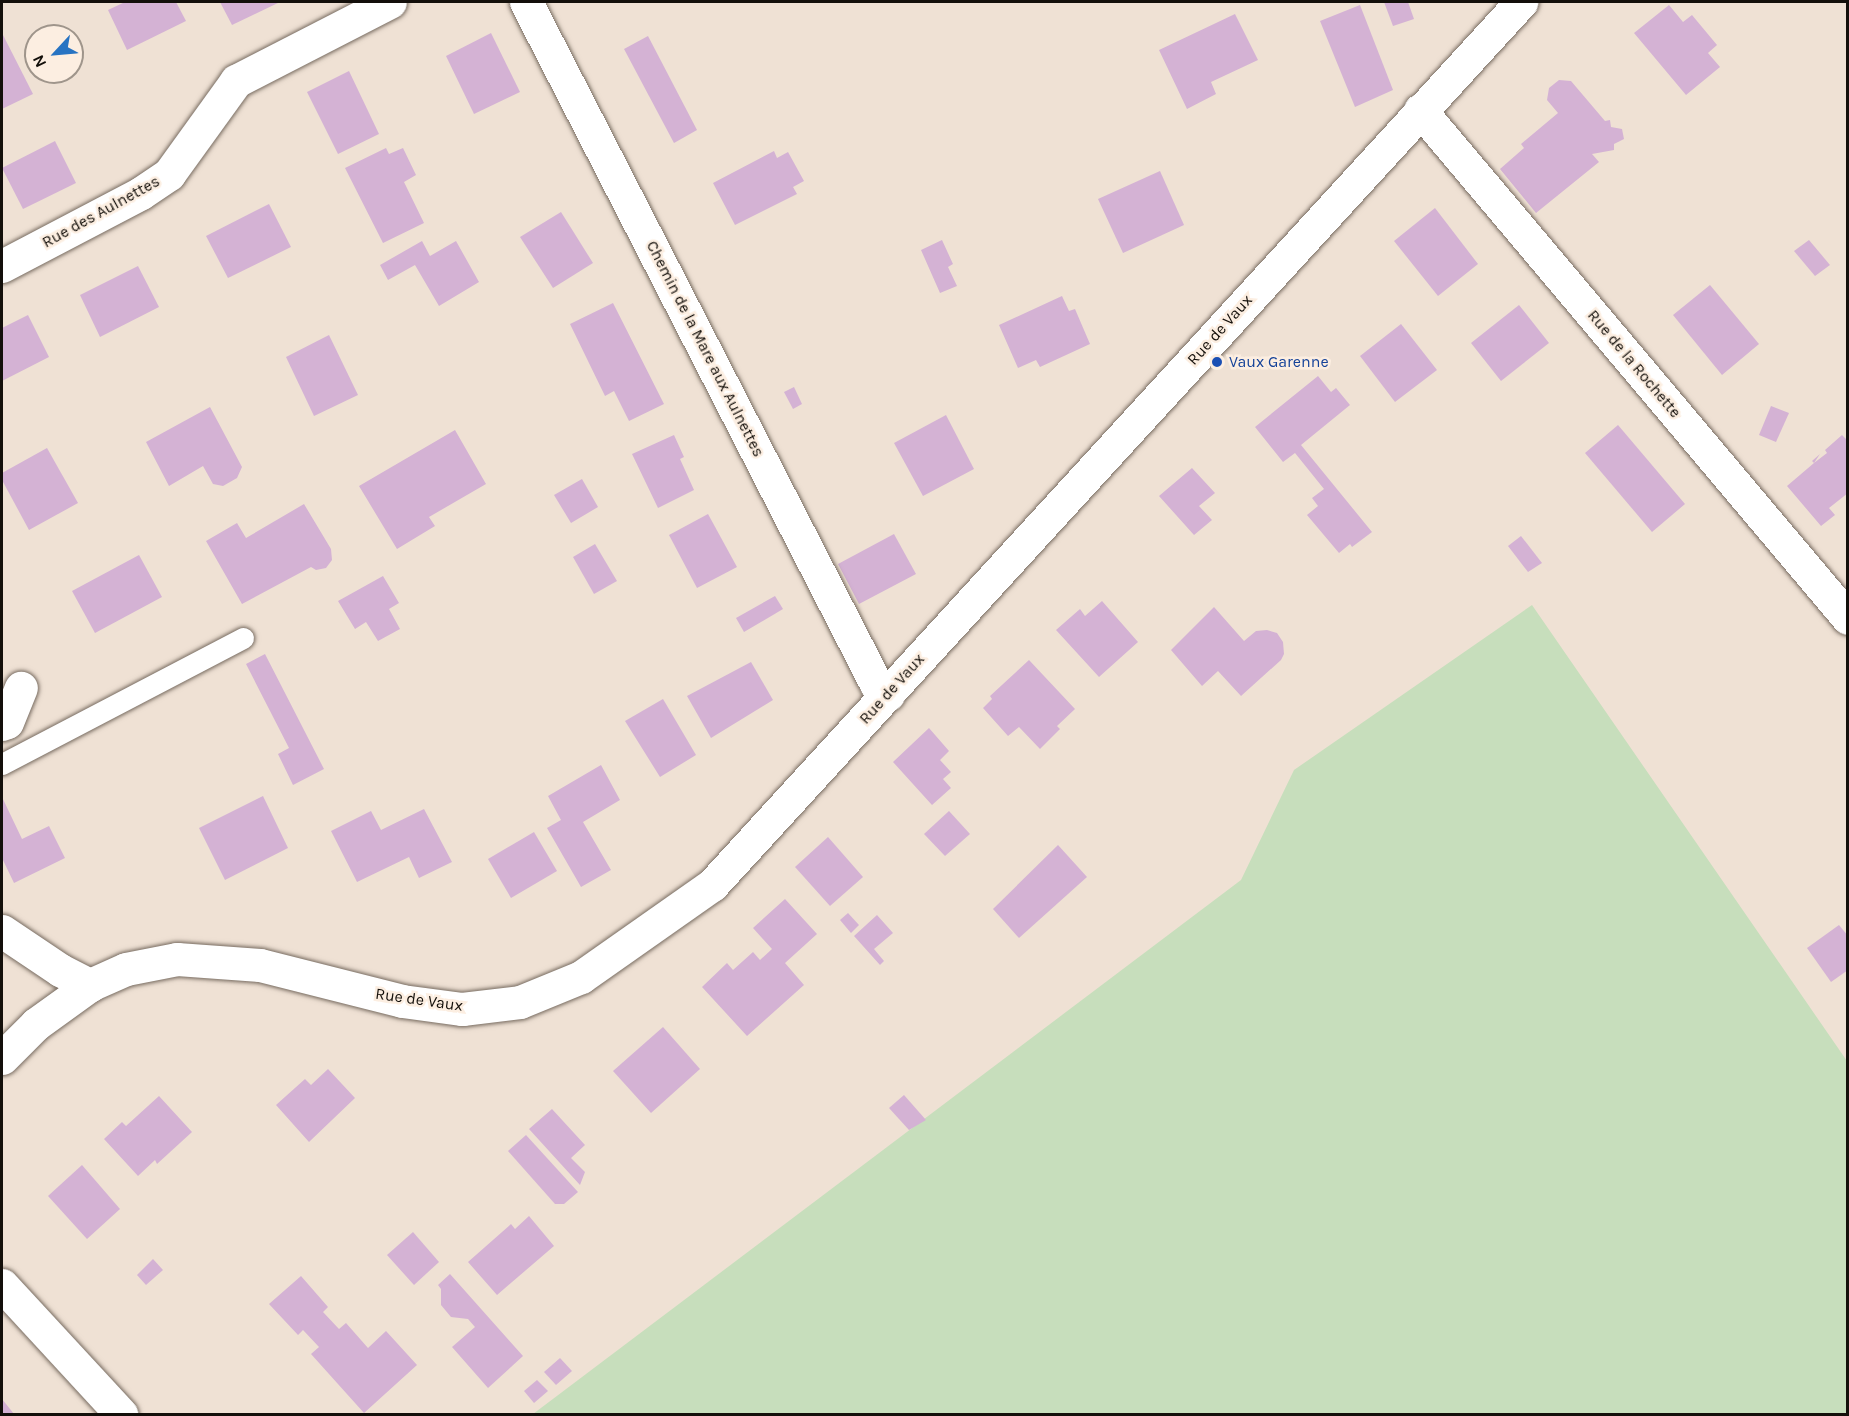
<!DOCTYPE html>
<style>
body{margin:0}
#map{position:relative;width:1849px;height:1416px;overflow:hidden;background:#efe1d4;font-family:Karla,sans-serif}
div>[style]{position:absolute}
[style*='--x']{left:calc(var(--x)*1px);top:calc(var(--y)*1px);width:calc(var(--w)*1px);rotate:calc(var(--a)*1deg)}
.green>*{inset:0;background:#c7debc}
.building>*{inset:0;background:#d4b2d4}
.roads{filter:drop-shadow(0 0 2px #776b60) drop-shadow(0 0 2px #776b60)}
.lane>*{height:21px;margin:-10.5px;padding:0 10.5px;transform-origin:10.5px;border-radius:10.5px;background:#fff}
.street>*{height:33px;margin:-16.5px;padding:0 16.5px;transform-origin:16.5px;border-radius:16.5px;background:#fff}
.dots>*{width:16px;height:16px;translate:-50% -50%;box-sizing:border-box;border:3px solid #fceee1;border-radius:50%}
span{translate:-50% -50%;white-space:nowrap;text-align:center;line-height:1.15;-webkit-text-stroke:5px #fceee1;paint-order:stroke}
.street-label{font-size:16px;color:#130f0a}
.transit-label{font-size:16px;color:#164399}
.left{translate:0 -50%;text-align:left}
.frame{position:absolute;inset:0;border:3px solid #130f0a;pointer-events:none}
.north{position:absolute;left:24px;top:24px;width:60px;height:60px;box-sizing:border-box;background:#fceee1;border:2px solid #9f958b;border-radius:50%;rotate:244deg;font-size:16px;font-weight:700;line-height:24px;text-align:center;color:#130f0a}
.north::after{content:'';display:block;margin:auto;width:21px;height:27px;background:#2773c2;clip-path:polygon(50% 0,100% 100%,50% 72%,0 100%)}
</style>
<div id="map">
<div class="green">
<div style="clip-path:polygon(1532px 605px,1847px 1061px,1847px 1414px,533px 1414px,1241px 880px,1294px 770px)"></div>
</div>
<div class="building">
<div style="clip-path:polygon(125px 2px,176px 2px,186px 21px,127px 50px,108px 10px)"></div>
<div style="clip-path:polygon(220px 2px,280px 2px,232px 25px)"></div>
<div style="clip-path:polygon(1384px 2px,1408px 2px,1414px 19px,1393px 26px)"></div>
<div style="clip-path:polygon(1360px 5px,1393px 90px,1355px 107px,1320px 21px)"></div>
<div style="clip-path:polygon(1669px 5px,1683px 22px,1692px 15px,1717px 45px,1708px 53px,1720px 67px,1686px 95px,1634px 33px)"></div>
<div style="clip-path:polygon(1235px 14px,1258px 60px,1211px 82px,1216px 94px,1187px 109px,1159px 50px)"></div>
<div style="clip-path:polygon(2px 33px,33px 94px,2px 109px)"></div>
<div style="clip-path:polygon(491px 33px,520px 92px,474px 114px,446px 56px)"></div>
<div style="clip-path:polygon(648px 36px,697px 130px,674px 143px,624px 49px)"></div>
<div style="clip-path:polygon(349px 71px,379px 134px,338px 154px,307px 92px)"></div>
<div style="clip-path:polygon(1559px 80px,1571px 81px,1605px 121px,1610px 120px,1611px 127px,1622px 129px,1624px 139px,1614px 144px,1614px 150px,1592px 154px,1599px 162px,1536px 213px,1500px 169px,1524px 148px,1521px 144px,1558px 113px,1547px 100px,1549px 88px)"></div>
<div style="clip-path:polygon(55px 141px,76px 183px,23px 209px,2px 168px)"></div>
<div style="clip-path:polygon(386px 148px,389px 154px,403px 148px,416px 175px,404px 182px,424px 223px,383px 243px,345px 168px)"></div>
<div style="clip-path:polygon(774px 151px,777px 158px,788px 152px,804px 181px,793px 187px,797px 194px,735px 225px,713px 183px)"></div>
<div style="clip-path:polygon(1160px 171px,1184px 225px,1123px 253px,1098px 199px)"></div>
<div style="clip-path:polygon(269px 204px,291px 247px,228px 278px,206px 236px)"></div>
<div style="clip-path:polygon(1435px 208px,1478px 264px,1438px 296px,1394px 241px)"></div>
<div style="clip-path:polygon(561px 212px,593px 263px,553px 288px,520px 237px)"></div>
<div style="clip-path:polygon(942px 240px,953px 264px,948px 267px,957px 286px,940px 293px,921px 250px)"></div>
<div style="clip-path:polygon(1809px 240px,1830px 265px,1815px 276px,1794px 251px)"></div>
<div style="clip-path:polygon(422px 241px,430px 256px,456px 241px,479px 282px,439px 306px,415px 265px,388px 280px,380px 265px)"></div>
<div style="clip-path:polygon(138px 266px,159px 307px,100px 337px,80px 295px)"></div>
<div style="clip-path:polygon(1710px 285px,1759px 344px,1722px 375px,1673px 315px)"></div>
<div style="clip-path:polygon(1062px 296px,1069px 311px,1075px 309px,1090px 344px,1040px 367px,1036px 360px,1018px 368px,999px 325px)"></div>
<div style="clip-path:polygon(613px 303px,664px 404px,629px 421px,614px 391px,605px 396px,570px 324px)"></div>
<div style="clip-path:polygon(1519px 305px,1549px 343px,1501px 381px,1471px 343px)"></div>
<div style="clip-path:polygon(28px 315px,49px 357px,2px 381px,2px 328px)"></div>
<div style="clip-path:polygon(1401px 324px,1437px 370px,1395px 402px,1360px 356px)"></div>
<div style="clip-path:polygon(329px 335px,358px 395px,314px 416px,286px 357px)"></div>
<div style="clip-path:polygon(1318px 376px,1331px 392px,1336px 388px,1350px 405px,1301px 445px,1372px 532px,1352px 547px,1350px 544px,1339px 553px,1307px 515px,1318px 506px,1312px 498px,1324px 489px,1295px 453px,1283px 462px,1255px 427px)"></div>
<div style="clip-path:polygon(794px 387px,802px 404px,793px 409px,784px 392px)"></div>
<div style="clip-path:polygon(1771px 406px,1789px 413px,1776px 442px,1759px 435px)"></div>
<div style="clip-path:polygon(210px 407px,242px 467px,237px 478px,223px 486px,213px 484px,203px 466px,169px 486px,146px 442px)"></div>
<div style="clip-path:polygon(946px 415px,974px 469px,923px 496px,894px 443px)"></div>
<div style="clip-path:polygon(1618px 425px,1685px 504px,1652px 532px,1585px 453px)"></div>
<div style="clip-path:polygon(455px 430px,486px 484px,429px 517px,435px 526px,397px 549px,359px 486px)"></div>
<div style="clip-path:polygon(674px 435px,684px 457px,680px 459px,694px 490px,658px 508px,632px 454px)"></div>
<div style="clip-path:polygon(1842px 435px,1848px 441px,1848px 493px,1829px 508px,1835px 515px,1821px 526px,1787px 486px,1814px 463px,1812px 461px,1820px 454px,1814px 463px,1827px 453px,1825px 450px)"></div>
<div style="clip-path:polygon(47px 448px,78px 503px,29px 530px,2px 480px,2px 473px)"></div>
<div style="clip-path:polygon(1192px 468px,1215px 493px,1199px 506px,1212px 520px,1194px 535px,1159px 496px)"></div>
<div style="clip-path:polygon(582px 479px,598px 507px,571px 523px,554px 495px)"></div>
<div style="clip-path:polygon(304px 504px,331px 549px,332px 560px,326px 568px,316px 570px,311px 567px,242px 604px,206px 541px,237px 523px,246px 538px)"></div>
<div style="clip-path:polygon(708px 514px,737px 567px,697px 588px,669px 535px)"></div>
<div style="clip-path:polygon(894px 534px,916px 574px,859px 604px,838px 564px)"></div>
<div style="clip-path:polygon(1521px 536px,1542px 563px,1528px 572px,1508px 546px)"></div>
<div style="clip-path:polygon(595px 544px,617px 581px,594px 594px,573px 557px)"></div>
<div style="clip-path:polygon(139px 555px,162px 597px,95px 633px,72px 591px)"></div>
<div style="clip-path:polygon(383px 576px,399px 603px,389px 609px,400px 629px,378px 641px,366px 622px,355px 629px,338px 601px)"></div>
<div style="clip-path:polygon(775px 596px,783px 609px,744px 632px,736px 618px)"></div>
<div style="clip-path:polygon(1102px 601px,1138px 642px,1099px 677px,1056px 630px,1080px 609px,1085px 616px)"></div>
<div style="clip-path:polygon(1214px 607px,1244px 641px,1256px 631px,1267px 630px,1277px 633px,1283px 642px,1284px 654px,1281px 660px,1241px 696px,1218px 671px,1202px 686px,1171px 650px)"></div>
<div style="clip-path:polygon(265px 654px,324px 769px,293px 785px,278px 754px,289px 748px,246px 664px)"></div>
<div style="clip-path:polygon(1029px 660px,1075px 709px,1057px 726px,1060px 729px,1040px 749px,1019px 727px,1008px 736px,983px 708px,992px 699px,990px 696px)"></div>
<div style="clip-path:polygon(751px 662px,773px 700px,711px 738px,687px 696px)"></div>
<div style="clip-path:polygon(663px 699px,696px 755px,660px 777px,625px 721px)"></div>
<div style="clip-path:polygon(929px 728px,949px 751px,940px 760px,951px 772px,943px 779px,951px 788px,932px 805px,893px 762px)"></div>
<div style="clip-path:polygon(601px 765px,620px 800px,583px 822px,611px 870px,581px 887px,547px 828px,561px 820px,548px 796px)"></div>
<div style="clip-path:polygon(263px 796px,288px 848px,225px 880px,199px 828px)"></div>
<div style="clip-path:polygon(2px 797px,22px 839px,49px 826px,65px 858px,14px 883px,2px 858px)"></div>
<div style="clip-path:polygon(424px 809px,452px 862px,419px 878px,409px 857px,357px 882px,331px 831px,371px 811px,381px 830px)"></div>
<div style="clip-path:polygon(949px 811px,970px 834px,945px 856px,924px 834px)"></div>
<div style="clip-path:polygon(534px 832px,557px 871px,511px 898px,488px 859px)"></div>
<div style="clip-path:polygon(828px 837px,863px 877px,830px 906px,795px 867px)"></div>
<div style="clip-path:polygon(1058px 845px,1087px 877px,1019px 938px,993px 909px)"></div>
<div style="clip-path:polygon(785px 899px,817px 934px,785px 963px,804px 985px,747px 1036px,702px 987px,727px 963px,733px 970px,753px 952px,760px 960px,772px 949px,753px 928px)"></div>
<div style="clip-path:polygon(848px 913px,859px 925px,851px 933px,840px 920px)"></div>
<div style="clip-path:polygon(877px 915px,893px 933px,874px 949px,884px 961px,880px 965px,854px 936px)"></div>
<div style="clip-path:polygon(1839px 925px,1848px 936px,1848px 970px,1831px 982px,1807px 948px)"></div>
<div style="clip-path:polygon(663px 1027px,700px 1069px,651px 1113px,613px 1071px)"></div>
<div style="clip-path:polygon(328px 1069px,355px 1098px,309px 1142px,276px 1105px,305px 1079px,311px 1085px)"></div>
<div style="clip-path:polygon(904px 1095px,926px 1120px,909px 1130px,889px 1108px)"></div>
<div style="clip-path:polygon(159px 1096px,192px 1132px,157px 1164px,155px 1160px,138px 1176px,104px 1139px,122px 1122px,126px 1126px)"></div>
<div style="clip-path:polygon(552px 1109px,585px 1145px,571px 1158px,585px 1172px,580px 1185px,529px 1129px)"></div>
<div style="clip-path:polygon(526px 1135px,578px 1192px,564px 1204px,555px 1204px,508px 1151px)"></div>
<div style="clip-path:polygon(82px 1165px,120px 1209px,87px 1239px,48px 1196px)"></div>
<div style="clip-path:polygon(529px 1216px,554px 1246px,497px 1295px,468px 1262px,511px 1224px,515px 1229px)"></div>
<div style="clip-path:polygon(413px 1232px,439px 1262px,414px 1285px,387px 1255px)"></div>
<div style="clip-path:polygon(153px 1259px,163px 1270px,146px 1285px,137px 1275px)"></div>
<div style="clip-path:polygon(450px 1274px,523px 1356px,488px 1388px,452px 1347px,475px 1327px,468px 1319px,451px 1317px,441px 1305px,441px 1289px,438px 1285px)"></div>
<div style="clip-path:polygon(301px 1276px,328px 1307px,323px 1312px,339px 1329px,346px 1323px,368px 1348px,386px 1331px,417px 1365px,364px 1413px,311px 1354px,319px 1347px,303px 1330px,298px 1335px,269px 1304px)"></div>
<div style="clip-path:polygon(560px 1358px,572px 1371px,556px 1385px,544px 1372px)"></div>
<div style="clip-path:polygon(537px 1380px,548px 1391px,534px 1403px,524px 1391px)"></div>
<div style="clip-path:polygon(2px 1399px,14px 1414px,2px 1414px)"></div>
</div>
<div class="roads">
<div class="lane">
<div style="--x:2;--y:764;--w:272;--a:-27.6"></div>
</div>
<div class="street">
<div style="--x:526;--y:2;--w:767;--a:62.83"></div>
<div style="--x:876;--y:684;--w:16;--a:40"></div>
<div style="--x:1420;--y:110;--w:664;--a:49.89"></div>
<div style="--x:2;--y:266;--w:157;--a:-27.7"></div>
<div style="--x:141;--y:193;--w:34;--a:-34"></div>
<div style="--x:169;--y:174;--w:115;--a:-54.2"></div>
<div style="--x:236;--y:81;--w:173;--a:-27.2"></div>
<div style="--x:2;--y:724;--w:5;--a:-22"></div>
<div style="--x:7;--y:722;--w:37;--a:-68"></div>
<div style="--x:2;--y:931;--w:70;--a:33.9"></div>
<div style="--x:60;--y:970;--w:34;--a:27"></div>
<div style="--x:2;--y:1058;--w:48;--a:-45"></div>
<div style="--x:36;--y:1024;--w:67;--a:-35.8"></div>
<div style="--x:90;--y:985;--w:39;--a:-24"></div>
<div style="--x:126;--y:969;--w:52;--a:-11.1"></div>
<div style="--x:177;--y:959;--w:83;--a:4.1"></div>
<div style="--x:260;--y:965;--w:146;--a:14.2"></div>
<div style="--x:402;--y:1001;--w:61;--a:7.6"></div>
<div style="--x:462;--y:1009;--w:58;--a:-6.9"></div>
<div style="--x:520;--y:1002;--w:66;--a:-22.3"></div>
<div style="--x:581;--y:977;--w:160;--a:-35.1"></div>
<div style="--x:712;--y:885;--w:1198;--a:-47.5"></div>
<div style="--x:2;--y:1285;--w:176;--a:47.3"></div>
</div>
</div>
<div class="dots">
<div style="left:1217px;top:362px;background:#1a4fb4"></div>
</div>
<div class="street-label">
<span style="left:101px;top:212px;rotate:-29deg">Rue des Aulnettes</span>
<span style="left:1220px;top:330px;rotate:-48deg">Rue de Vaux</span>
<span style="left:705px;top:349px;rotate:63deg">Chemin de la Mare aux Aulnettes</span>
<span style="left:1634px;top:364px;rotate:50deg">Rue de la Rochette</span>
<span style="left:892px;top:689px;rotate:-48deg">Rue de Vaux</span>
<span style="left:419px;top:1000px;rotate:8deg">Rue de Vaux</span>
</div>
<div class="transit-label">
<span class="left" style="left:1229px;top:362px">Vaux Garenne</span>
</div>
<div class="frame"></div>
<div class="north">N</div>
</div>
